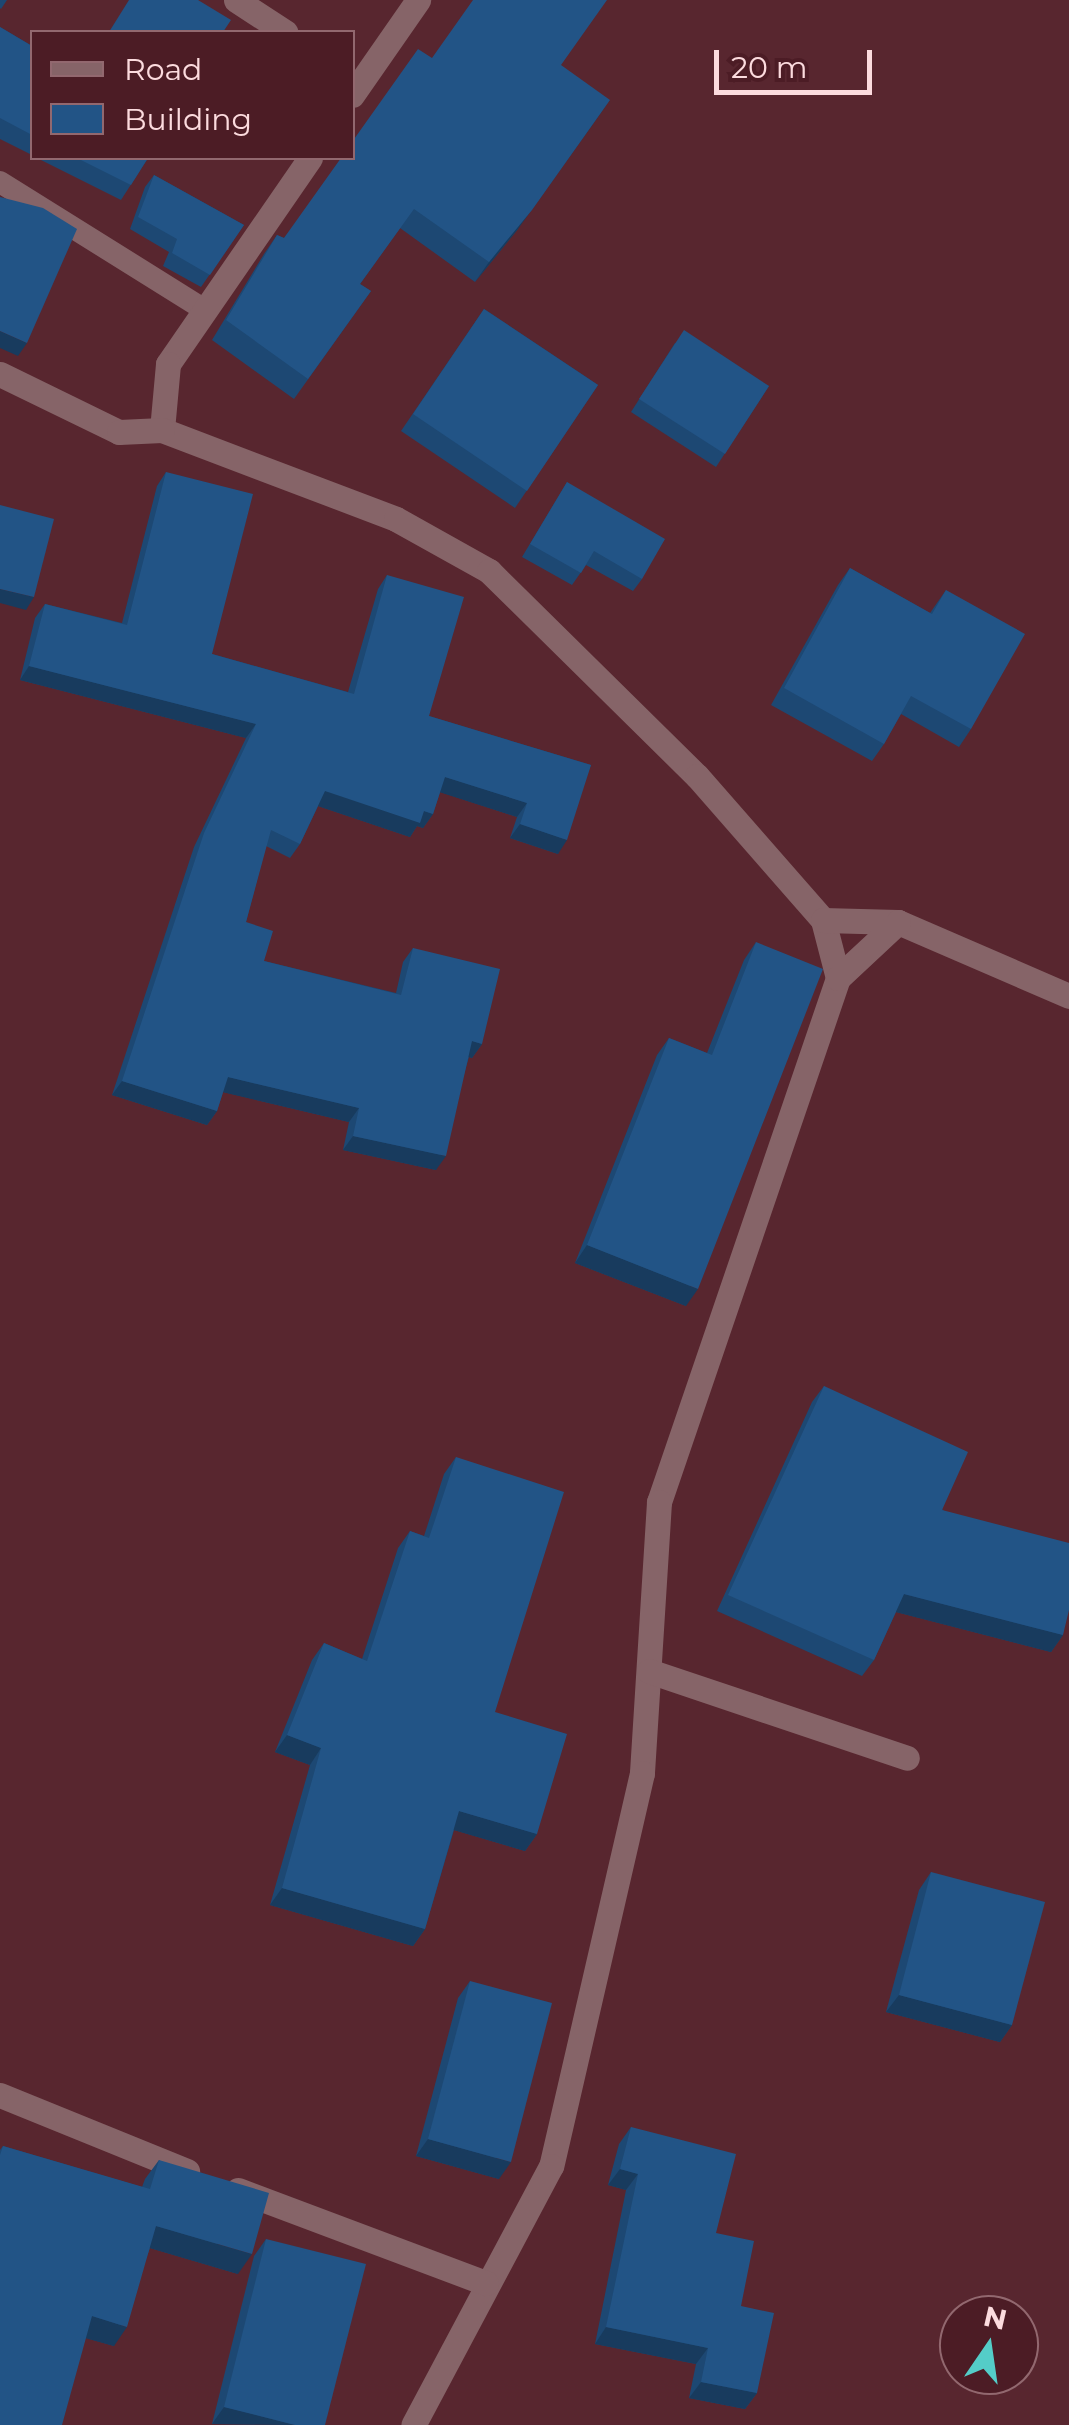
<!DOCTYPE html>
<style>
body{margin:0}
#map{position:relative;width:1069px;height:2425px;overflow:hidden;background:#58262f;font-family:Montserrat,sans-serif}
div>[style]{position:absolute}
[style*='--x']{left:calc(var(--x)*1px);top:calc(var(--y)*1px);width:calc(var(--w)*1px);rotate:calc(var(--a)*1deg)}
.lane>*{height:22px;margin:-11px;padding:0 11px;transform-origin:11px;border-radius:11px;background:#866468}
.street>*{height:25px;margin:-12.5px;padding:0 12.5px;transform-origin:12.5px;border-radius:12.5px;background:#866468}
.wall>*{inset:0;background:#1d4873}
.shaded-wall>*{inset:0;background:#183b5e}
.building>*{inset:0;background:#225486}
span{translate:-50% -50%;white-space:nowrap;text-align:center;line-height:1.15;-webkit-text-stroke:9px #4c1c25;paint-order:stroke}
.legend{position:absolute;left:30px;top:30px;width:325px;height:130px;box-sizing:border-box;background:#4c1c25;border:2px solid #92686f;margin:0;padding:12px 18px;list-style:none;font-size:30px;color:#fcdbde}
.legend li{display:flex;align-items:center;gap:20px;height:50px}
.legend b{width:50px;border:2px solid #92686f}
.north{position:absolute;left:939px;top:2295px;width:100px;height:100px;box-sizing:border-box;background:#4c1c25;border:2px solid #92686f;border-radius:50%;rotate:13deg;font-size:28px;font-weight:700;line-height:40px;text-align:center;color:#fcdbde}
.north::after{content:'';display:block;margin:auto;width:35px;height:45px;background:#54cdc8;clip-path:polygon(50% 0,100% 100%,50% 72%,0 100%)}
.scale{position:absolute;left:714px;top:50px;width:158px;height:45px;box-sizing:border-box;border:5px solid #fcdbde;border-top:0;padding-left:12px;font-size:30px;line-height:35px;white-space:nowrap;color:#fcdbde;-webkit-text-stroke:8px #4c1c25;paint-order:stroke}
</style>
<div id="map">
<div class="lane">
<div style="--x:0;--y:182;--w:242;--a:32"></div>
</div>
<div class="street">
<div style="--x:236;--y:0;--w:59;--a:33.1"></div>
<div style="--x:352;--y:95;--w:116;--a:-55.2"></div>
<div style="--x:310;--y:158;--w:250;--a:124.6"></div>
<div style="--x:168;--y:364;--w:66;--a:95.2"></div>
<div style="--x:162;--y:430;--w:250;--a:20.8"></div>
<div style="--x:396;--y:519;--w:107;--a:29.2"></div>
<div style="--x:489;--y:571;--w:292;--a:44.6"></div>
<div style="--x:697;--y:776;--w:191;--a:48.8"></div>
<div style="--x:823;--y:920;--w:60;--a:75.5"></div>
<div style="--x:838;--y:978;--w:554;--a:108.86"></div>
<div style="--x:659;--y:1502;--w:272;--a:93.6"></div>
<div style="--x:642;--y:1773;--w:403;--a:103"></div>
<div style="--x:551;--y:2166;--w:293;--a:118"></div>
<div style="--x:0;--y:374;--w:132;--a:26"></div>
<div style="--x:119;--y:432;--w:43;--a:-2.7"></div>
<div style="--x:823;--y:920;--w:75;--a:1.5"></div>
<div style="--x:898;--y:922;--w:186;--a:23.4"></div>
<div style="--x:838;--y:978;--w:82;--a:-43"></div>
<div style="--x:649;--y:1671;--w:272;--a:18.6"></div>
<div style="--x:0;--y:2095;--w:202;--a:22.1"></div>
<div style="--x:238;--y:2190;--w:265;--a:20.6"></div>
</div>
<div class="wall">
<div style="clip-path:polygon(0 0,7px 0,1px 9px,0 8px)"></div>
<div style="clip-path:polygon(0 27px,32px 46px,32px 155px,0 139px)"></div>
<div style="clip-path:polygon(432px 58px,561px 65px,518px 229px,475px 282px,400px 228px,360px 284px,371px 291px,294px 399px,212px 340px,264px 254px,277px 235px,284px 238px)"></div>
<div style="clip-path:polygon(37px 158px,148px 158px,121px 200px)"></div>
<div style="clip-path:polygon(154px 175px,244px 225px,201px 287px,163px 266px,169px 252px,130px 229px,145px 187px)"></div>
<div style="clip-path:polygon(484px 309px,598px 385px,515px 508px,401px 431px)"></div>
<div style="clip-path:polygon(675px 343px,769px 386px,716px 467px,631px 412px)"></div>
<div style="clip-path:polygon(166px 472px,212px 654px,348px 692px,378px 589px,387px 575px,429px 716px,591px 765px,558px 854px,510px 838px,517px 817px,440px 792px,433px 814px,423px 828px,417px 826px,410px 837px,318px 806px,300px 844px,290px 858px,266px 846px,246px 922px,264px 961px,396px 993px,403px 962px,413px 948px,482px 1044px,472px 1058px,469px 1057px,436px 1170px,343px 1150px,349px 1122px,223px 1092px,217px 1111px,207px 1125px,112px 1095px,194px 847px,246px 738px,20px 680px,35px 618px,45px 604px,122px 623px,157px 486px)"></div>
<div style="clip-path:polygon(567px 482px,642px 579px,633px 591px,586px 565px,572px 585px,522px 557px)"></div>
<div style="clip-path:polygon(850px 568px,930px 613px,946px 590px,971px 729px,959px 747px,901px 714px,884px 744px,872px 761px,771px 705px,838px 585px)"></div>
<div style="clip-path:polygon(756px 942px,686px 1306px,575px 1263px,657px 1055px,669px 1038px,707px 1053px,744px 960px)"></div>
<div style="clip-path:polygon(824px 1386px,1063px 1635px,1051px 1652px,896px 1612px,874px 1660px,862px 1676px,717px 1611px,812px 1402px)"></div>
<div style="clip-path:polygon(456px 1457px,495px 1712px,537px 1834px,525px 1851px,454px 1830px,425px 1929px,413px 1946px,270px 1905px,310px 1765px,275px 1752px,312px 1660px,324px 1643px,362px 1659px,398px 1548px,410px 1531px,424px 1536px,444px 1474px)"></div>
<div style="clip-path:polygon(931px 1872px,1012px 2025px,1000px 2042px,886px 2012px,919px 1890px)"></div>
<div style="clip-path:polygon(470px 1981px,499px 2179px,416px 2156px,458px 1998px)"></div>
<div style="clip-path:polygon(631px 2127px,716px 2233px,741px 2306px,757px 2393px,745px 2409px,689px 2398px,696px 2364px,595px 2344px,626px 2190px,608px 2185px,619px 2144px)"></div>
<div style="clip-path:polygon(3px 2146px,142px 2187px,145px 2179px,159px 2160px,238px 2274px,150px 2248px,114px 2346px,86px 2338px,0 2425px,0 2150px)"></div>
<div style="clip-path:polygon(266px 2239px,325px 2425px,212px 2424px,254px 2256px)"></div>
</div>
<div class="shaded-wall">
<div style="clip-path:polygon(610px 100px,518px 229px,475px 282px,489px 262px)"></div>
<div style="clip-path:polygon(0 331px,27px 343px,18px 356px,0 348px)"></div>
<div style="clip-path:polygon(0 589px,34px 597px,26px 610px,0 603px)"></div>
<div style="clip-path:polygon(29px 666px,256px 724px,246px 738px,20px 680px)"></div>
<div style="clip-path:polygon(445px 777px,527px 803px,517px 817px,436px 791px)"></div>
<div style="clip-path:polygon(325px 791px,424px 811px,433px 814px,423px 828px,417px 826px,410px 837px,315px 805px)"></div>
<div style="clip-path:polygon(520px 824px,567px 840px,558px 854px,510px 838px)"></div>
<div style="clip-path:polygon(472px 1041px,482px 1044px,472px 1058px,462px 1055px)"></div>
<div style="clip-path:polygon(228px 1077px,359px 1108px,349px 1122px,218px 1091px)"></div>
<div style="clip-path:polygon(122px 1081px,217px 1111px,207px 1125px,112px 1095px)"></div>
<div style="clip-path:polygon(353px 1136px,446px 1156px,436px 1170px,343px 1150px)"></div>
<div style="clip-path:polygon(587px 1245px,698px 1289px,686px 1306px,575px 1263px)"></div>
<div style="clip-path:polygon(904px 1594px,1063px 1635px,1051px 1652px,892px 1611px)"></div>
<div style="clip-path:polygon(287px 1735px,321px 1748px,310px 1765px,275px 1752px)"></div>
<div style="clip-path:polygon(459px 1811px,537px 1834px,525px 1851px,447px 1828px)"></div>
<div style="clip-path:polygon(282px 1888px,425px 1929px,413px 1946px,270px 1905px)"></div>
<div style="clip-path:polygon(899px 1995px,1012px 2025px,1000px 2042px,886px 2012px)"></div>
<div style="clip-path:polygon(428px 2139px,511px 2162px,499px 2179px,416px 2156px)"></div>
<div style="clip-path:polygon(620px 2169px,638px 2174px,626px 2190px,608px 2185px)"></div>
<div style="clip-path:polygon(156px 2226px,252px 2254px,238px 2274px,143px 2246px)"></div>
<div style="clip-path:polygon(92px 2316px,127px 2327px,114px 2346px,78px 2336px)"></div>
<div style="clip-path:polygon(606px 2327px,708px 2348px,696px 2364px,595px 2344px)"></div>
<div style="clip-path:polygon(701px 2382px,757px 2393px,745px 2409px,689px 2398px)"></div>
<div style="clip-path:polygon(224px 2407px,295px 2425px,212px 2424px)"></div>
</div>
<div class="building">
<div style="clip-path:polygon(129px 0,198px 0,231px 20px,223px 32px,109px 32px)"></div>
<div style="clip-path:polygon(473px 0,607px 0,561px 65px,610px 100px,532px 210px,489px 262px,414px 209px,360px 284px,371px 291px,308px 379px,226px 320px,277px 235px,284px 238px,341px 158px,352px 158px,352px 142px,418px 49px,432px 58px)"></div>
<div style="clip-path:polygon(0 27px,32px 46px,32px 135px,0 118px)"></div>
<div style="clip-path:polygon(77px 158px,148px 158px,131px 185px)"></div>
<div style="clip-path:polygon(154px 175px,244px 225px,210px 275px,172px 253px,177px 239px,138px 217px)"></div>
<div style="clip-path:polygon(0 197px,43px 208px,77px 229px,27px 343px,0 331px)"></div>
<div style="clip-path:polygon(484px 309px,598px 385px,527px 491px,413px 414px)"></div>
<div style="clip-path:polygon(684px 330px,769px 386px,725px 454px,639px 399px)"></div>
<div style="clip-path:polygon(166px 472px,253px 494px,212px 654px,354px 694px,387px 575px,464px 597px,429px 716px,591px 765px,567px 840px,520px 824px,527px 803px,445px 777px,433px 814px,424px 811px,420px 823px,325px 791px,300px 844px,271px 830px,246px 922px,273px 931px,264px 961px,401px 995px,413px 948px,500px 969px,482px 1044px,472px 1041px,446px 1156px,353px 1136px,359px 1108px,228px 1077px,217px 1111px,122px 1081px,204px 833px,256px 724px,29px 666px,45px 604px,127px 625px)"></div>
<div style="clip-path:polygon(567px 482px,665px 539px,642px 579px,594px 551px,581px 573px,530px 544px)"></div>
<div style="clip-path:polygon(0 505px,54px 519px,34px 597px,0 589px)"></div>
<div style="clip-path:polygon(850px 568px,932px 614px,946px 590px,1025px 634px,971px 729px,911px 696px,884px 744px,784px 688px)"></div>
<div style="clip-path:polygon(756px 942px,823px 969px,698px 1289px,587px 1245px,669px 1038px,712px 1055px)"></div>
<div style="clip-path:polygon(824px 1386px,968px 1452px,942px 1510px,1069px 1543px,1069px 1610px,1063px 1635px,904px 1594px,874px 1660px,728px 1595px)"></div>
<div style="clip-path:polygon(456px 1457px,564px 1492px,495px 1712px,567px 1734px,537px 1834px,459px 1811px,425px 1929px,282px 1888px,321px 1748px,287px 1735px,324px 1643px,367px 1661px,410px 1531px,429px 1538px)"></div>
<div style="clip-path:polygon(931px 1872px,1045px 1902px,1012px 2025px,899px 1995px)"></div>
<div style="clip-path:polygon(470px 1981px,552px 2003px,511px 2162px,428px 2139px)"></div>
<div style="clip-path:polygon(631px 2127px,736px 2154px,716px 2233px,754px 2241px,741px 2306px,774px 2313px,757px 2393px,701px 2382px,708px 2348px,606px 2327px,638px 2174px,620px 2169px)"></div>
<div style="clip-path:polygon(3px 2146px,150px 2189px,159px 2160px,269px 2193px,252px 2254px,156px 2226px,127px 2327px,92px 2316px,62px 2425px,0 2425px,0 2155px)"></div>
<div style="clip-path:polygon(266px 2239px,366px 2264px,325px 2425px,295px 2425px,224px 2407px)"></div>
</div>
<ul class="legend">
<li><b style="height:12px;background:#866468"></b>Road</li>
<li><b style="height:28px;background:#225486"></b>Building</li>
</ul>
<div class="north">N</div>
<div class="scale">20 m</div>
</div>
